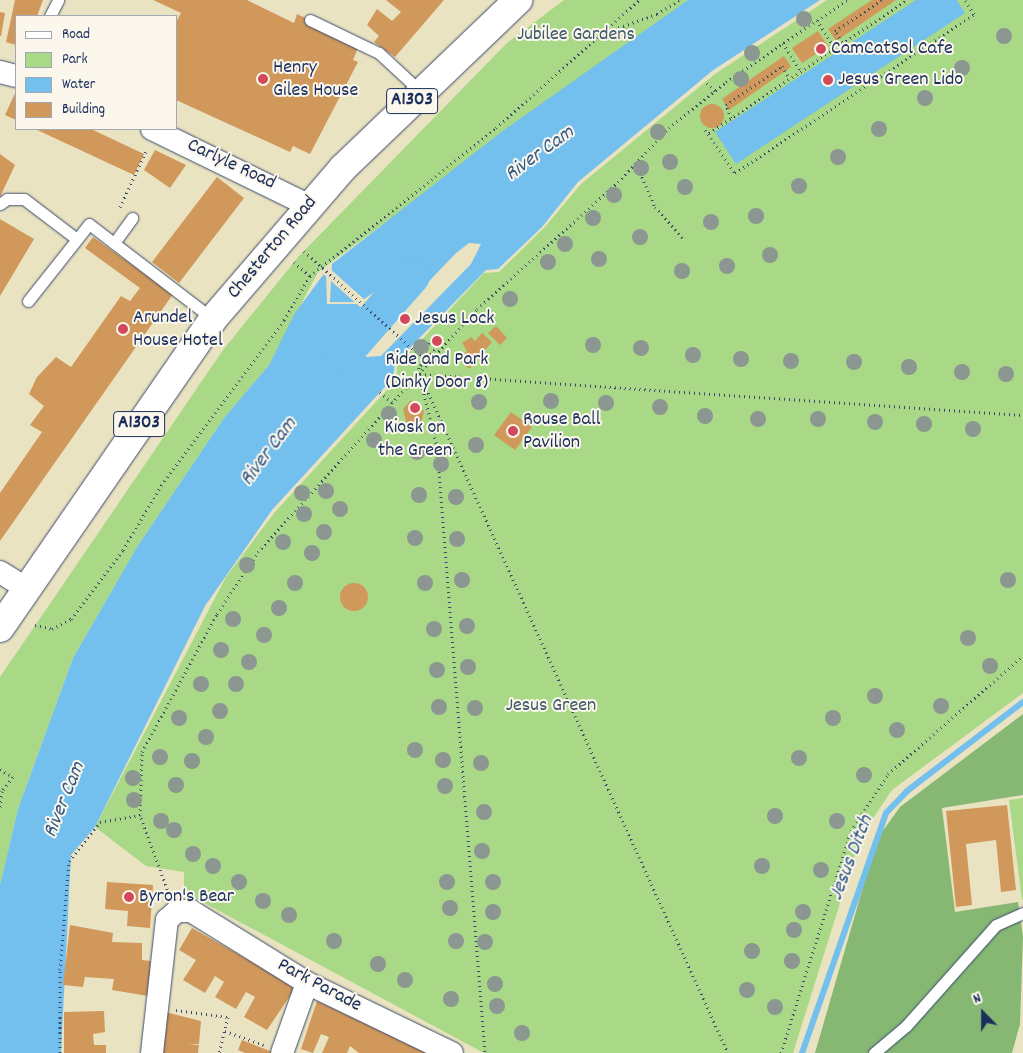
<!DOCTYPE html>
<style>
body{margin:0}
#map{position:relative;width:1023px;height:1053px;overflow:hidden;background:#eae3c1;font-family:Dekko,sans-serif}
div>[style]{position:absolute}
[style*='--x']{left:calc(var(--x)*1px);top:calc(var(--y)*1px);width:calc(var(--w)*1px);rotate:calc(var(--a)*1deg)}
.green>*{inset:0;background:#a9d886}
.forest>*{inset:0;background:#86b873}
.water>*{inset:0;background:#73bfed}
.pier>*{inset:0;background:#eae3c1}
.stream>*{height:6px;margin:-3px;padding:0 3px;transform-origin:3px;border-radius:3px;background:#73bfed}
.river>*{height:36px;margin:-18px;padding:0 18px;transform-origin:18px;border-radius:18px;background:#73bfed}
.building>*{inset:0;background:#d0985b}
.round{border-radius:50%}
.path>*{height:3px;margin-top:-1.5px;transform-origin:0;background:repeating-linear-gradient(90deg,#3a4a6d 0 1px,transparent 0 5px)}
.roads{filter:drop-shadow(0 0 1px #3a4a6d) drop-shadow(0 0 1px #3a4a6d)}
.lane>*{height:11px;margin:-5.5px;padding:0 5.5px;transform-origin:5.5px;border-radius:5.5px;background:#fff}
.street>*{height:22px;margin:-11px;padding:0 11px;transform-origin:11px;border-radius:11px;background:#fff}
.primary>*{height:28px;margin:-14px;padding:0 14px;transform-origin:14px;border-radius:14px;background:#fff}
.path-bridge>*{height:3px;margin-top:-1.5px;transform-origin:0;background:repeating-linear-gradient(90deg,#3a4a6d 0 1px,transparent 0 5px)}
.trees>*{width:16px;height:16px;margin:-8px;border-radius:50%;background:#8b9790}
.dots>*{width:14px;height:14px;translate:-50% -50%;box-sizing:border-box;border:2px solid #fbf7ec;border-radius:50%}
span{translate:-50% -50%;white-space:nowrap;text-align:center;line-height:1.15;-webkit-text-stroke:4px #fbf7ec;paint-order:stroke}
.shield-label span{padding:1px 4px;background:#fbf7ec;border:1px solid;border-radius:4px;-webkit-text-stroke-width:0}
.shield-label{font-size:19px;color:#1b2f5e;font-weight:700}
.park-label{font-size:20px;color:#3e5968}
.poi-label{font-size:20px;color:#1b2f5e}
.left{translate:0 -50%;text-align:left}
.street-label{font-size:20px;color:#1b2f5e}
.water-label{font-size:21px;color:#355a89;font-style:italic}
.legend{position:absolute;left:15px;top:15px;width:162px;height:115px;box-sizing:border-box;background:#fbf7ec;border:1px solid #a1a7b3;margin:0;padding:6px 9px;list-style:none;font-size:15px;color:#1b2f5e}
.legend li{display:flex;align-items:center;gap:10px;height:25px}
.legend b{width:25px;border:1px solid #a1a7b3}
.north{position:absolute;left:958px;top:988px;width:50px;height:50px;-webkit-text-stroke:4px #fbf7ec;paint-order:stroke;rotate:338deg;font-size:14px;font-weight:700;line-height:20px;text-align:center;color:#1b2f5e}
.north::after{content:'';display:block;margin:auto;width:18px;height:22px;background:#1b2f5e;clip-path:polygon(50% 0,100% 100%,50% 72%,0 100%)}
</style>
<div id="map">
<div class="green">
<div style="clip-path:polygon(564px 0,688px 0,318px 272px,269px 365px,224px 418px,137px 547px,73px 658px,18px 809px,0 885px,0 677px,223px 350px,299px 256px,507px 43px)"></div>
<div style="clip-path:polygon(827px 0,1023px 0,1023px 693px,892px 790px,861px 836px,793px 1053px,484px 1053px,184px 892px,184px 872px,146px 866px,95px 827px,226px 577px,275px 512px,396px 380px,397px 366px,484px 273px,499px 272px,545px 227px,581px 184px,715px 74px)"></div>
<div style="clip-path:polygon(1023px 798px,1023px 900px,1022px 900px,1009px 800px)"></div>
</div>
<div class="forest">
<div style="clip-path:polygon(1023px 714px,1023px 795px,942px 808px,955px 912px,1018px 902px,1023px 936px,1020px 1024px,1012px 1053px,815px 1053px,877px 839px,900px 807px)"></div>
</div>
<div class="water">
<div style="clip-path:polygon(688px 0,820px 0,712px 71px,578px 182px,542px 227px,498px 269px,486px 270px,395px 363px,393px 378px,272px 510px,205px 606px,95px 827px,71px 855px,61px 1053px,0 1053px,0 885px,18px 809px,73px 658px,137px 547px,224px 418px,269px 365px,295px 313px,326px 271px,327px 304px,360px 304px,386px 329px,365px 351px,366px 357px,381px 356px,471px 264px,481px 244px,469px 243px,456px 253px,390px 322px,370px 304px,380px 288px,360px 302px,330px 302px,332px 264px,504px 130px)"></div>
<div style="clip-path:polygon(916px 0,957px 0,965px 13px,736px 164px,715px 132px)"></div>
</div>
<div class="pier">
<div style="clip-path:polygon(328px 267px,365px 300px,362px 303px,388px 327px,387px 331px,322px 273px)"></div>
</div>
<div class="stream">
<div style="--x:802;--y:1053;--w:254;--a:-70.7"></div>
<div style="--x:886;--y:813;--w:30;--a:-46"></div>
<div style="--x:907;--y:791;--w:146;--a:-37.5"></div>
</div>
<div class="river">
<div style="--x:342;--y:356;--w:106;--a:-48.8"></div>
</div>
<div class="building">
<div style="clip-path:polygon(15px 0,43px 0,37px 16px,16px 16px,16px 45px,6px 42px)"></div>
<div style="clip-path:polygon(153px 0,247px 0,294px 23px,297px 14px,360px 43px,353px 60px,358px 62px,310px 154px,293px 146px,290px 152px,176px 100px,176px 22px,181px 13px)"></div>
<div style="clip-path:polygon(386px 0,444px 0,395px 57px,374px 42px,379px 36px,367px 25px,377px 9px,392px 21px,401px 12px)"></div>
<div style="clip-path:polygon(872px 0,896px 0,836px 41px,828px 29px)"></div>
<div style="clip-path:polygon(0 12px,5px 13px,1px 36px,0 36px)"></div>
<div style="clip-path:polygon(818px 31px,828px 46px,802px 63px,792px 48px)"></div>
<div style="clip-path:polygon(784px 56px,791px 67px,729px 110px,722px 99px)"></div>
<div style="clip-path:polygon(16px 91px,16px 120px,5px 115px)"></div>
<div class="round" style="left:700px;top:104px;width:24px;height:24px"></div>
<div style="clip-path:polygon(35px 129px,91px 129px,144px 154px,134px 175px)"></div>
<div style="clip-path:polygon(155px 150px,186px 165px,170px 188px,144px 170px)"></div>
<div style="clip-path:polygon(0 154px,15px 165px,0 197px)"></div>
<div style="clip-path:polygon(217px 177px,244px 198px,179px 283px,152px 262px)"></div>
<div style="clip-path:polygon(0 219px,34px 239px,0 296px)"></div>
<div style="clip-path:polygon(93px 237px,173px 294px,0 541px,0 493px,42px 432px,30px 425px,44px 406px,29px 394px,37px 377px,56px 357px,71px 367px,121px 296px,130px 301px,140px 288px,85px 248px)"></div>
<div style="clip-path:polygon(496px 326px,507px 338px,500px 345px,488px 333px)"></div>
<div style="clip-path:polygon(482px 333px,492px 342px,469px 369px,459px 359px,467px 351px,462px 343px,471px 337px,475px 341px)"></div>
<div style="clip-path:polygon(411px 400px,424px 411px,420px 428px,408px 429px,403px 409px)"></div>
<div style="clip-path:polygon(511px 412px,532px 427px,515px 450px,494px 435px)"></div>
<div class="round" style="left:340px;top:583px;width:28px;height:28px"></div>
<div style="clip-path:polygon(1007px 805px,1016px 890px,1001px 892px,996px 840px,966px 844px,972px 905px,956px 907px,946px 811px)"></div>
<div style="clip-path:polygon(107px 882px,153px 885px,150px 928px,127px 926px,128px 911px,105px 909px)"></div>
<div style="clip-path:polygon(70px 925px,113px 933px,112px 942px,142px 943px,142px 960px,151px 961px,148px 996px,112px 990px,114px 979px,85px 977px,83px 987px,63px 985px)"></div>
<div style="clip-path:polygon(192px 928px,296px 987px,267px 1030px,244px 1017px,255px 997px,246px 992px,236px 1009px,215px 997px,224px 982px,215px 976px,205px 993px,183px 980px,196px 960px,179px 950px)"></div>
<div style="clip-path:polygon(317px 1001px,429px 1053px,359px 1053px,350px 1046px,347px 1053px,322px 1053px,329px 1037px,321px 1034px,313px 1053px,301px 1049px)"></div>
<div style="clip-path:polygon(104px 1011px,105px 1032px,93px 1034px,94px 1045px,106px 1045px,106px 1053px,64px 1053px,64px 1012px)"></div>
<div style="clip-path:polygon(165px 1012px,201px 1021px,199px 1044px,188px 1044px,199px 1045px,198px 1053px,160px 1053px)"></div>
<div style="clip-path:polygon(242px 1040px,275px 1053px,245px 1053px,238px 1050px)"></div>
</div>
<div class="path">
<div style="--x:817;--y:20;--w:32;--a:58"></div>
<div style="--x:609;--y:31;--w:51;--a:-19.5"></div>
<div style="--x:657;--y:14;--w:26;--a:-32"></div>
<div style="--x:842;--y:42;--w:13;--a:-122"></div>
<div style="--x:835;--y:31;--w:56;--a:-33.4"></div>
<div style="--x:783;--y:43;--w:32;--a:58"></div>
<div style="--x:707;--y:83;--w:11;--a:45"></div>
<div style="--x:731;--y:118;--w:14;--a:-111"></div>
<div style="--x:726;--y:105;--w:68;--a:-34.9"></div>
<div style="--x:782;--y:66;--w:13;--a:58"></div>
<div style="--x:705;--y:130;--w:52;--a:55.1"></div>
<div style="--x:735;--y:173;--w:287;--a:-33.6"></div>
<div style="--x:974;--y:14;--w:17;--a:-123"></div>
<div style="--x:709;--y:133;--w:239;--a:-33.9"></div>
<div style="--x:636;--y:163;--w:48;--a:66.6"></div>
<div style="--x:655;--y:207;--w:42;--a:47.9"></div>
<div style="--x:120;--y:207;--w:64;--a:-65"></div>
<div style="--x:294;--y:262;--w:21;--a:41"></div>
<div style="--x:419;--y:355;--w:19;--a:-51"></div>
<div style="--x:431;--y:340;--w:9;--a:41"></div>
<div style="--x:438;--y:346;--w:28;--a:132"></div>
<div style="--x:419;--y:367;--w:7;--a:90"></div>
<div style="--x:419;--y:374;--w:75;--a:76.1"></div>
<div style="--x:437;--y:447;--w:608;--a:85.47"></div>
<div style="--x:420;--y:374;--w:604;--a:3.89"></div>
<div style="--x:422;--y:379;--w:740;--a:65.58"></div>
<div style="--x:380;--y:392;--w:16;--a:40"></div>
<div style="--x:35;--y:625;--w:17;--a:13"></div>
<div style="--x:52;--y:629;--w:21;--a:-28"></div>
<div style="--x:71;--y:619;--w:86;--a:-53"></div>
<div style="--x:123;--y:550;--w:80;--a:-59.3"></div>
<div style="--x:164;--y:481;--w:201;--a:-53.3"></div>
<div style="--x:284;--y:320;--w:51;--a:-59.4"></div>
<div style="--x:310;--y:276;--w:238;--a:-38.5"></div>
<div style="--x:496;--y:128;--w:192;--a:-41.8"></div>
<div style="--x:0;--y:769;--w:15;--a:32"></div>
<div style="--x:13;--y:777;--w:18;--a:128"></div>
<div style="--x:2;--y:791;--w:17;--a:97"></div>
<div style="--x:169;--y:894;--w:84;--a:-110.2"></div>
<div style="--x:140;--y:815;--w:63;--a:-88.2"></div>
<div style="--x:142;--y:752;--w:157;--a:-61.5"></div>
<div style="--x:217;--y:614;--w:74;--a:-56.5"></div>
<div style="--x:258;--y:552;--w:327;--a:-48"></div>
<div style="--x:477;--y:309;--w:190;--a:-42"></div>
<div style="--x:618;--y:182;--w:74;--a:-46.6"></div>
<div style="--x:669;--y:128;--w:73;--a:-38.9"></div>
<div style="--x:726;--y:82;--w:146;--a:-34.1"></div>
<div style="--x:176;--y:1010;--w:52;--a:7.7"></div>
<div style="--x:228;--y:1017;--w:37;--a:104"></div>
<div style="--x:225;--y:1031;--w:41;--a:19.7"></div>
<div style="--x:60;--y:1053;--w:83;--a:-90"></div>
<div style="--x:60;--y:970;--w:109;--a:-85.3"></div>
<div style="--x:69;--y:861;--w:50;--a:-51.5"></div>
<div style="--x:100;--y:822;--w:41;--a:-9.9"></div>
<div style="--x:781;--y:1053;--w:233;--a:-72.5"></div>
<div style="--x:851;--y:831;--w:68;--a:-57"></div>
<div style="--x:888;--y:774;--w:179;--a:-41.2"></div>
</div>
<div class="roads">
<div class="lane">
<div style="--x:50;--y:16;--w:18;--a:-63"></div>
<div style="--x:310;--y:20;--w:76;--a:25.6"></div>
<div style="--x:379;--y:53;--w:57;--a:42.9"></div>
<div style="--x:0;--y:204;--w:9;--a:-36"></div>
<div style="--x:7;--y:199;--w:17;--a:0"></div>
<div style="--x:24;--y:199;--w:63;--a:37.2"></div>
<div style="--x:114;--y:243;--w:31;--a:-54"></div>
<div style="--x:28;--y:301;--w:98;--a:-51.6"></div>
<div style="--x:89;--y:224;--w:156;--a:37.5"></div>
<div style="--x:874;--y:1053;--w:42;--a:-40.2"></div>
<div style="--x:906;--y:1026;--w:135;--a:-48.3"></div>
<div style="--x:996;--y:925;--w:30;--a:-24"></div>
</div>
<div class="street">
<div style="--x:0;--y:72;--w:16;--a:14"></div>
<div style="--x:152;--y:129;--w:174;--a:26"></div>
<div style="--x:0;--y:572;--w:31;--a:32"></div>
<div style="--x:152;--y:1053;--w:134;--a:-83.6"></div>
<div style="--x:167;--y:920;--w:13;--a:-42"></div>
<div style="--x:177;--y:911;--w:14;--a:0"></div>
<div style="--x:191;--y:911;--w:137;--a:31.8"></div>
<div style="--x:307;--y:983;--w:161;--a:25.8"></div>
<div style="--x:282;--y:1053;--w:74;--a:-70.3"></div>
</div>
<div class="primary">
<div style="--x:0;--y:628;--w:375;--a:-55.4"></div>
<div style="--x:213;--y:319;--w:199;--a:-49.3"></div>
<div style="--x:343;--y:168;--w:243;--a:-43.8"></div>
</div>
</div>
<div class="path-bridge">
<div style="--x:304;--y:251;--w:155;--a:42.1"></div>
</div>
<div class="trees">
<div style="left:804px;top:19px"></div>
<div style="left:1004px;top:36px"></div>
<div style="left:752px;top:53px"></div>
<div style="left:962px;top:68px"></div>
<div style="left:741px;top:79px"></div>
<div style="left:925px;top:98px"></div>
<div style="left:879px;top:129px"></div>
<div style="left:658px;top:132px"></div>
<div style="left:838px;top:157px"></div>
<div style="left:670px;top:162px"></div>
<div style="left:641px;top:168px"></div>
<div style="left:799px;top:186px"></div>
<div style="left:685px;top:187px"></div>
<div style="left:614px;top:195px"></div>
<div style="left:756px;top:216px"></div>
<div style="left:593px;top:218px"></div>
<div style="left:711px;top:222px"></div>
<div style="left:640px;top:237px"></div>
<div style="left:565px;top:244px"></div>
<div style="left:770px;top:255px"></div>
<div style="left:599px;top:259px"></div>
<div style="left:548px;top:262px"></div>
<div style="left:727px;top:266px"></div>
<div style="left:682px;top:271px"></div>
<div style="left:510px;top:299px"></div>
<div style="left:593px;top:345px"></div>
<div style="left:421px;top:347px"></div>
<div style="left:641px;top:348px"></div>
<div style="left:693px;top:355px"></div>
<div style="left:741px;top:359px"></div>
<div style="left:791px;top:361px"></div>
<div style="left:854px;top:362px"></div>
<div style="left:909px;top:367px"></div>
<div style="left:962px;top:372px"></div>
<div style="left:1006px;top:374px"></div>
<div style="left:551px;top:401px"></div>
<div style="left:479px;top:402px"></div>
<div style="left:606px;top:403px"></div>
<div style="left:660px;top:407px"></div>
<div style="left:389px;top:414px"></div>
<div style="left:705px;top:416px"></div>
<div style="left:758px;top:419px"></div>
<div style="left:818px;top:419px"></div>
<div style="left:875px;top:422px"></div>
<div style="left:924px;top:424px"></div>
<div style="left:973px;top:429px"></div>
<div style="left:374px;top:440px"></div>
<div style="left:476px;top:445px"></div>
<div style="left:417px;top:452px"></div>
<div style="left:441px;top:464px"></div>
<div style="left:326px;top:491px"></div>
<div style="left:302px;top:493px"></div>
<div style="left:419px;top:495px"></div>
<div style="left:456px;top:497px"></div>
<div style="left:340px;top:509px"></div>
<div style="left:304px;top:514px"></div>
<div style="left:324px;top:532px"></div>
<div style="left:415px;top:538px"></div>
<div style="left:457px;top:539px"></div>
<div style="left:283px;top:542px"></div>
<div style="left:312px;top:553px"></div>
<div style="left:247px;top:565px"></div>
<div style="left:462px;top:580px"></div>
<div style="left:1008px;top:580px"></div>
<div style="left:295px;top:583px"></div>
<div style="left:425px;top:583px"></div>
<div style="left:279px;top:608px"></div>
<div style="left:233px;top:619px"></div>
<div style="left:467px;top:626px"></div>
<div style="left:434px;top:629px"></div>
<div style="left:264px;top:635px"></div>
<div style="left:968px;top:638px"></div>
<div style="left:221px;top:650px"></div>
<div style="left:249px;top:662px"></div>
<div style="left:990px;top:666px"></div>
<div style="left:468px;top:667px"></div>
<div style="left:437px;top:670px"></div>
<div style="left:201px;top:684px"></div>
<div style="left:236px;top:684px"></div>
<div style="left:875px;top:696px"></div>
<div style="left:941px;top:706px"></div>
<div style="left:439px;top:707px"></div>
<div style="left:475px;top:708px"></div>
<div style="left:220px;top:711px"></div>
<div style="left:179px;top:718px"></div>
<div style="left:833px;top:718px"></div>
<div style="left:897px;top:730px"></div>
<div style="left:206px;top:737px"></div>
<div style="left:415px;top:750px"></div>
<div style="left:160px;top:757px"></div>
<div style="left:799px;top:758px"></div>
<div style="left:443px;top:760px"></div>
<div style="left:192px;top:761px"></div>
<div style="left:481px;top:763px"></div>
<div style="left:864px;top:775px"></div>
<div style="left:133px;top:778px"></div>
<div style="left:176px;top:785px"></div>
<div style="left:445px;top:786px"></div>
<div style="left:134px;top:800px"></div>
<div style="left:484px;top:812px"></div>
<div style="left:775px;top:816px"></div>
<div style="left:161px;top:821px"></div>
<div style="left:837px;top:821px"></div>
<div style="left:174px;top:830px"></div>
<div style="left:482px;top:851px"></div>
<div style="left:193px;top:854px"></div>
<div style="left:213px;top:866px"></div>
<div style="left:762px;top:866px"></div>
<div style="left:821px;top:870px"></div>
<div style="left:239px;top:882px"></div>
<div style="left:447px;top:882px"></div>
<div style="left:493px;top:882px"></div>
<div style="left:263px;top:901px"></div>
<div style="left:450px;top:908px"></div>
<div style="left:493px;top:912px"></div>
<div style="left:803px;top:912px"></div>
<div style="left:289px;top:915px"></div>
<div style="left:794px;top:930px"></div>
<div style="left:334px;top:941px"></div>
<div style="left:456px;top:941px"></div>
<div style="left:485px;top:942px"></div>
<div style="left:752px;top:951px"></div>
<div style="left:792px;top:961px"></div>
<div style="left:378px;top:964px"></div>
<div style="left:405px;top:980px"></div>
<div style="left:495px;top:984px"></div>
<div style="left:747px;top:990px"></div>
<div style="left:451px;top:999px"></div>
<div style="left:497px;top:1006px"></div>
<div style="left:775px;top:1007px"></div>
<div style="left:522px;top:1033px"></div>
</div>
<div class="dots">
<div style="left:821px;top:49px;background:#d1495b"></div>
<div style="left:263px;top:79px;background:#d1495b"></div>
<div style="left:828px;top:80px;background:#d1495b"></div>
<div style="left:405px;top:319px;background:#d1495b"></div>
<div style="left:123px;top:329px;background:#d1495b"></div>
<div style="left:437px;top:341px;background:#d1495b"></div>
<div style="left:415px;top:408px;background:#d1495b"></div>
<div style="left:513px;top:431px;background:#d1495b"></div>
<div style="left:129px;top:897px;background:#d1495b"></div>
</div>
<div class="shield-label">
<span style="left:412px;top:101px">A1303</span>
<span style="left:139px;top:424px">A1303</span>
</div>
<div class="park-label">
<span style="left:576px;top:35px">Jubilee Gardens</span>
<span style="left:551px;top:706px">Jesus Green</span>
</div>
<div class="poi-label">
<span class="left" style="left:831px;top:49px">CamCatSol Cafe</span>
<span class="left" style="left:273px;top:80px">Henry<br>Giles House</span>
<span class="left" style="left:838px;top:80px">Jesus Green Lido</span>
<span class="left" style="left:133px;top:330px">Arundel<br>House Hotel</span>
<span class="left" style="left:415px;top:319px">Jesus Lock</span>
<span style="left:437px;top:372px">Ride and Park<br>(Dinky Door 8)</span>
<span class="left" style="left:523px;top:432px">Rouse Ball<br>Pavilion</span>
<span style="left:415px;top:440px">Kiosk on<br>the Green</span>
<span class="left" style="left:139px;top:897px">Byron's Bear</span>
</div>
<div class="street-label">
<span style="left:231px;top:165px;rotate:25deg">Carlyle Road</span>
<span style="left:273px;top:248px;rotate:-50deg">Chesterton Road</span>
<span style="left:319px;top:986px;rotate:28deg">Park Parade</span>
</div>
<div class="water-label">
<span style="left:540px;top:154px;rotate:-36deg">River Cam</span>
<span style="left:269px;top:452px;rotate:-53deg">River Cam</span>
<span style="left:65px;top:800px;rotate:-68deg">River Cam</span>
<span style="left:852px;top:858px;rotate:-69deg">Jesus Ditch</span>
</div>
<ul class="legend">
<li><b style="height:6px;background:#fff"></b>Road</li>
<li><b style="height:14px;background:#a9d886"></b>Park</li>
<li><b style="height:14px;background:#73bfed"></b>Water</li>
<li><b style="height:14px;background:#d0985b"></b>Building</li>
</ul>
<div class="north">N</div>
</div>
